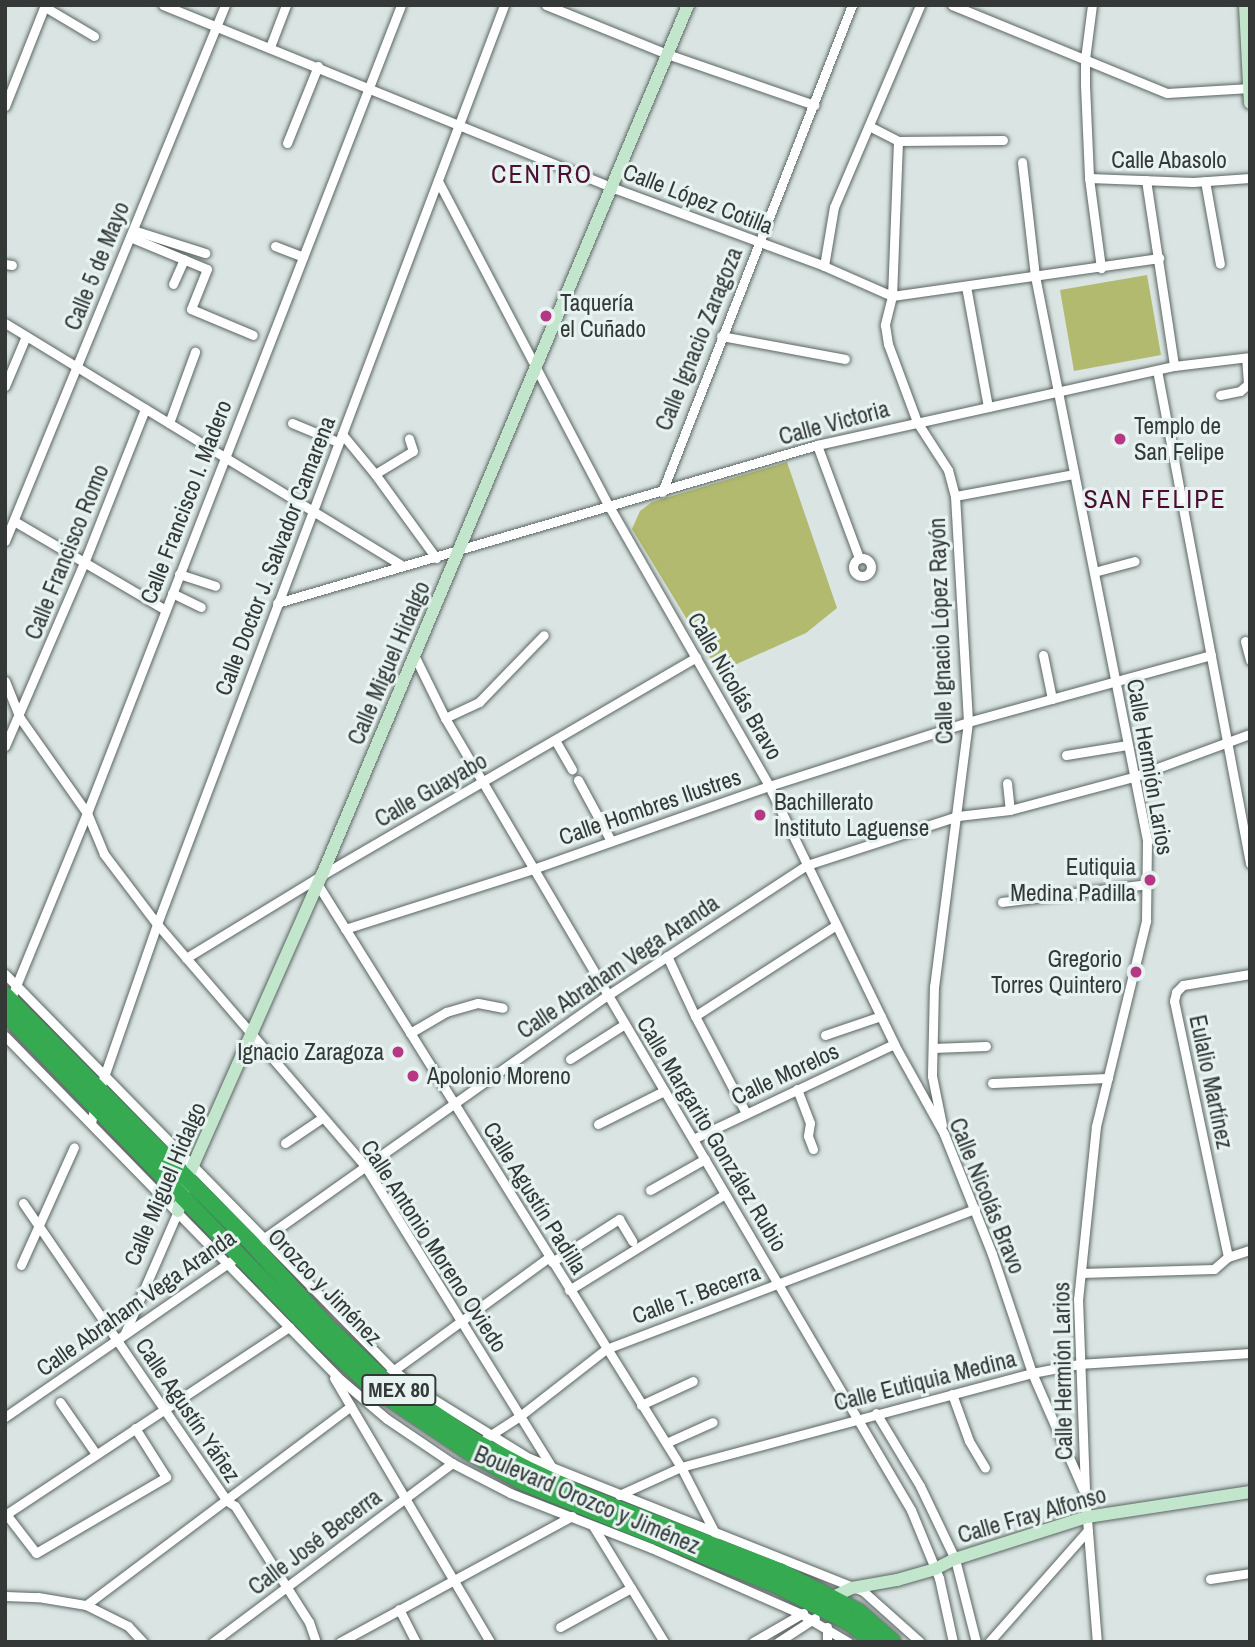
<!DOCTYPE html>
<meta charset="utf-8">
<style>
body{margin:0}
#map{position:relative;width:1255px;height:1647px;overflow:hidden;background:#dae5e3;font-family:"Archivo Narrow",sans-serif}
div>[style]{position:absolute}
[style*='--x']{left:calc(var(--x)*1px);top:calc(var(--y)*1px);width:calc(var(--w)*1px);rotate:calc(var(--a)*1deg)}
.green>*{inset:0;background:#b1ba6e}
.roads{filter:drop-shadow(0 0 2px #5b6563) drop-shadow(0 0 2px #5b6563)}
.street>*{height:9px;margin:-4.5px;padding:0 4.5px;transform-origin:4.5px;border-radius:4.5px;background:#fff}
.street>.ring{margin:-4.5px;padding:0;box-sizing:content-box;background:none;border:9px solid #fff;border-radius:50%}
.secondary>*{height:12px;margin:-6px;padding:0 6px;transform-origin:6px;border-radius:6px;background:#c2e6cb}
.highway>*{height:16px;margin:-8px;padding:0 8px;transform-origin:8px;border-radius:8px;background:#35aa51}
.dots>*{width:19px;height:19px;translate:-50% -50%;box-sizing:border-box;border:4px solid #e7f3f0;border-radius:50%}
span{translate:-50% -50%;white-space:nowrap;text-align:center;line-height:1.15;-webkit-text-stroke:6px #e7f3f0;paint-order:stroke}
.shield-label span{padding:2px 5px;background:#e7f3f0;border:2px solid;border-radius:5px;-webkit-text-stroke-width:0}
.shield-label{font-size:21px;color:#343938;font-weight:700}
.street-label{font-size:23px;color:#343938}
.poi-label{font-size:23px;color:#343938}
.left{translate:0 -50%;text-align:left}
.right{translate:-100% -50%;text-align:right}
.quarter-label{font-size:26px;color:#4c0f34;letter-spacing:2px}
.frame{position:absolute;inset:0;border:7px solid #343938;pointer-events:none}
</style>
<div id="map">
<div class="green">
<i style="clip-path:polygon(1147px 275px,1161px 355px,1074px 371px,1060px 290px)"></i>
<i style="clip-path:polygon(787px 462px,837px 608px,806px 633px,719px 672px,632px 529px,640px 511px,652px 502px)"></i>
</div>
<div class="roads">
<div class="street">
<i style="--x:163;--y:5;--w:484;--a:22.1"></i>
<i style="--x:611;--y:187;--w:227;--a:20.3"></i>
<i style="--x:824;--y:266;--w:74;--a:23.8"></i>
<i style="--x:892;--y:296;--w:270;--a:-8.1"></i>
<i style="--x:546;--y:5;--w:131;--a:22"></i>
<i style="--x:667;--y:54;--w:156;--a:19.1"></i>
<i style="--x:952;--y:5;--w:232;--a:22.3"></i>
<i style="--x:1167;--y:93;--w:83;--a:-3.4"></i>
<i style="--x:1092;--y:5;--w:54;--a:97.4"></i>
<i style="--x:1085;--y:59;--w:26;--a:90"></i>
<i style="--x:1085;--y:85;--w:93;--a:87.5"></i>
<i style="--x:1089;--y:178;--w:91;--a:82.4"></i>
<i style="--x:45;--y:7;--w:57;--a:30.6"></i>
<i style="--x:270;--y:47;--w:45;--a:-69.1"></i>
<i style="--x:5;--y:106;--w:109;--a:-68.4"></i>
<i style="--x:869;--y:126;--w:33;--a:27"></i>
<i style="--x:898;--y:141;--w:105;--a:-0.5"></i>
<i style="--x:898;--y:141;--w:155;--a:92.2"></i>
<i style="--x:892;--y:296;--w:30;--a:104"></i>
<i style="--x:885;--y:325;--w:19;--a:81"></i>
<i style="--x:888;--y:344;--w:83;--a:69.6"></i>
<i style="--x:917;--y:422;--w:57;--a:57.1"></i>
<i style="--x:948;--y:470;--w:27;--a:75"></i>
<i style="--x:955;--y:496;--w:226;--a:86.7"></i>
<i style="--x:968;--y:722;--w:266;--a:97.3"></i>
<i style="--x:934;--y:986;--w:90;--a:91.3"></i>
<i style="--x:932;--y:1076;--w:50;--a:78.5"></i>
<i style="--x:287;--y:143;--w:83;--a:-68.1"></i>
<i style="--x:1022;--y:162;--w:115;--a:83.5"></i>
<i style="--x:1035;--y:276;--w:575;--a:78.77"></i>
<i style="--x:1147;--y:840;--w:81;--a:90.7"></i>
<i style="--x:1146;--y:921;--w:211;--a:103.7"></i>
<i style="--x:1096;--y:1126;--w:174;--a:95.9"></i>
<i style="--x:1078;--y:1299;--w:195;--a:87.9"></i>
<i style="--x:1085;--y:1494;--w:148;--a:85.4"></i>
<i style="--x:1089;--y:178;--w:104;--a:2.2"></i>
<i style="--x:1193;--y:182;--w:57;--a:-4"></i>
<i style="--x:1146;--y:180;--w:188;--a:81.4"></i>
<i style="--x:438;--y:181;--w:369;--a:62.3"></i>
<i style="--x:610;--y:508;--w:320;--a:60.2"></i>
<i style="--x:769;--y:786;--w:287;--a:64.1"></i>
<i style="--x:894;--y:1044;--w:103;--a:60.9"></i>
<i style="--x:944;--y:1134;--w:129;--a:68.2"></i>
<i style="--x:992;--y:1254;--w:126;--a:71.4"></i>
<i style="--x:1032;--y:1373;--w:127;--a:66.3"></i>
<i style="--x:1205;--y:181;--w:84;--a:79.8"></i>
<i style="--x:133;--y:230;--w:76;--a:17.7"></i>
<i style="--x:130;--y:237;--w:83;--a:22.6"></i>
<i style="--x:207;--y:269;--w:43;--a:111.8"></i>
<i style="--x:191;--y:309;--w:67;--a:22.8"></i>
<i style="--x:275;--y:246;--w:30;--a:21"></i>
<i style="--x:5;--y:264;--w:7;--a:8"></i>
<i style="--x:824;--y:266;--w:60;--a:-80.4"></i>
<i style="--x:834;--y:207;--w:220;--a:-66.9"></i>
<i style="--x:173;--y:284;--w:27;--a:-66"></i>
<i style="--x:966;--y:286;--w:123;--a:79.7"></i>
<i style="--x:5;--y:323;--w:466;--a:31.4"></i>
<i style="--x:721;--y:336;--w:126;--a:10.5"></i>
<i style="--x:1157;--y:370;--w:502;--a:79.32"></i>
<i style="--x:5;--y:386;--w:54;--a:-67.2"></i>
<i style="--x:1220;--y:395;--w:20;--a:-11"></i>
<i style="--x:1240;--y:391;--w:11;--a:-41"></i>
<i style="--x:1248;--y:384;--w:26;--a:-94"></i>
<i style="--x:169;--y:423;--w:76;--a:-69.9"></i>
<i style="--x:292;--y:423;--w:50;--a:22.4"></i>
<i style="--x:342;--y:434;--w:52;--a:50.5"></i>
<i style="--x:375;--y:474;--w:104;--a:54"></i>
<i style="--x:817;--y:445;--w:121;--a:69.6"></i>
<i style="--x:375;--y:474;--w:44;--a:-31.2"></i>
<i style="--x:413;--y:451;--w:13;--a:-108"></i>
<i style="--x:662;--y:492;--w:523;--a:-68.69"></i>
<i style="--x:955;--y:496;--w:121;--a:-10.5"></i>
<i style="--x:14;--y:521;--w:174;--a:30.4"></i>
<i style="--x:5;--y:541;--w:579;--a:-67.68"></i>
<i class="ring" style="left:853px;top:558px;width:9px;height:9px"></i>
<i style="--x:1094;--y:572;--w:42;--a:-15"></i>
<i style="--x:179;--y:574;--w:38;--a:18"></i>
<i style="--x:172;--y:593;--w:32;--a:26"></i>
<i style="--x:277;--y:603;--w:563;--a:-16.31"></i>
<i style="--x:817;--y:445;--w:366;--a:-12.5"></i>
<i style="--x:1174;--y:366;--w:77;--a:-6.8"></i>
<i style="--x:1245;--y:641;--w:20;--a:75"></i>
<i style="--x:414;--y:655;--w:70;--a:63.8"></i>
<i style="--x:445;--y:718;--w:919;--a:59.53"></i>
<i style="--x:911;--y:1510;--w:74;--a:67.6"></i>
<i style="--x:939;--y:1578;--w:66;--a:77.7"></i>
<i style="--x:1043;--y:655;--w:45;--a:78.4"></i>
<i style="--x:5;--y:681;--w:40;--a:68"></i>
<i style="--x:20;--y:718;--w:116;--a:54.8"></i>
<i style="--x:87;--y:813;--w:44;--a:67.5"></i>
<i style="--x:104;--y:854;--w:88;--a:52.9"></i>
<i style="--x:157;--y:924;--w:319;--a:49.3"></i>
<i style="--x:365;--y:1166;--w:355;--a:58.2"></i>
<i style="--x:445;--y:718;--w:38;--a:-25"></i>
<i style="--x:479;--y:702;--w:93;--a:-45.9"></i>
<i style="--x:555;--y:740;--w:34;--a:60"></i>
<i style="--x:5;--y:746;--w:199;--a:-66.7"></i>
<i style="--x:84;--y:563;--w:166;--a:-68.4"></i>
<i style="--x:1066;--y:755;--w:62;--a:-9.3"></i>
<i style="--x:578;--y:780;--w:69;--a:61.6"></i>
<i style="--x:1007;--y:783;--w:27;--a:84"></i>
<i style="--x:318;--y:885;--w:686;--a:58.05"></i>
<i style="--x:681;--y:1467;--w:76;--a:62.8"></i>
<i style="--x:1002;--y:902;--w:147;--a:-7"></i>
<i style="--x:345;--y:929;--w:197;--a:-17.7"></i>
<i style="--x:533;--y:869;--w:250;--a:-19.4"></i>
<i style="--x:769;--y:786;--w:209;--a:-17.8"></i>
<i style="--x:968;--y:722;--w:252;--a:-15.4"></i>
<i style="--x:667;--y:956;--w:66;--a:65"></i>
<i style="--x:695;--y:1016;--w:110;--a:62.3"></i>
<i style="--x:186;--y:958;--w:159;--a:-31.4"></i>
<i style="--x:322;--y:875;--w:433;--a:-30.2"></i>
<i style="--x:5;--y:974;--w:554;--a:45.58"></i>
<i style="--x:393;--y:1370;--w:36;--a:37"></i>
<i style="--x:422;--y:1392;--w:126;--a:31.7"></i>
<i style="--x:529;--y:1458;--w:360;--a:21.7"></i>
<i style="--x:863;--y:1591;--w:76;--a:41.8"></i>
<i style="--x:9;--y:1003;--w:205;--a:-67.7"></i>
<i style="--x:87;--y:813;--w:867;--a:-68.76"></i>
<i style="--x:695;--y:1016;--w:168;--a:-32.8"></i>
<i style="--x:410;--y:1033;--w:42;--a:-30.3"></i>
<i style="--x:446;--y:1012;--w:33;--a:-16"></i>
<i style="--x:478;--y:1003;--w:25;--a:11"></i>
<i style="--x:825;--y:1035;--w:59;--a:-18.7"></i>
<i style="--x:5;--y:1036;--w:481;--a:45.7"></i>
<i style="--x:341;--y:1380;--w:60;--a:40.3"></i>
<i style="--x:387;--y:1419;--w:78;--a:34.1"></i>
<i style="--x:452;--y:1463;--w:65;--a:27.3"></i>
<i style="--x:510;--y:1493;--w:151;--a:21.3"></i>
<i style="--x:651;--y:1548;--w:164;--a:23.7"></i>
<i style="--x:801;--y:1614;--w:55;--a:30.8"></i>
<i style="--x:933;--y:1048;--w:53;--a:-2.2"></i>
<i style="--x:570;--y:1059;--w:65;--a:-32.5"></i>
<i style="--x:992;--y:1083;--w:116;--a:-2.5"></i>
<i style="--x:797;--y:1089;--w:36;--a:69"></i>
<i style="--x:810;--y:1123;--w:13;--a:99"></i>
<i style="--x:808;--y:1136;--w:14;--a:69"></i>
<i style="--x:99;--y:1091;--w:177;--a:-70.8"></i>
<i style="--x:157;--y:924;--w:982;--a:-69.31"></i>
<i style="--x:91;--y:1123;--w:19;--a:-78"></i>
<i style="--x:598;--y:1124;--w:74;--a:-26.6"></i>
<i style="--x:693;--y:1139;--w:222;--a:-25.3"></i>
<i style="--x:285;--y:1143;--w:45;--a:-34"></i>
<i style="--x:650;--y:1190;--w:63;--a:-29.4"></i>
<i style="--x:23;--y:1203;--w:361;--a:55.6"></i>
<i style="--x:227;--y:1501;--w:9;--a:32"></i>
<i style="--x:235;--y:1506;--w:138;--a:57.5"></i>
<i style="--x:309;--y:1622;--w:21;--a:71"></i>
<i style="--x:253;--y:1246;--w:435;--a:-35.3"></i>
<i style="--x:608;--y:995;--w:238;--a:-33.2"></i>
<i style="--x:807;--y:865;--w:159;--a:-18"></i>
<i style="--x:958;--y:816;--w:52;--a:-6.6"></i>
<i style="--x:1010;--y:810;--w:127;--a:-15"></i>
<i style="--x:1133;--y:777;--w:125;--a:-20.2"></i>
<i style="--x:1228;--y:1257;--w:262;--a:-101.9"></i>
<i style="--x:1174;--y:1001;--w:9;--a:-77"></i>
<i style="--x:1176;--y:992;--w:10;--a:-45"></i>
<i style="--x:1183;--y:985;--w:68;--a:-9.3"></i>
<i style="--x:552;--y:1262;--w:80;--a:-32.7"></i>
<i style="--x:619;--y:1219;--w:26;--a:59"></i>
<i style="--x:21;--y:1265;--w:129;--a:-65.8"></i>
<i style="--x:1081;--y:1273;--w:133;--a:-1.7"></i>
<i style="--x:1214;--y:1269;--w:18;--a:-41"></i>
<i style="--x:1228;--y:1257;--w:23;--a:-18"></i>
<i style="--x:569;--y:1290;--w:183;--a:-31.6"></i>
<i style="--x:125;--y:1333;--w:133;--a:-66.5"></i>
<i style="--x:390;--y:1373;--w:197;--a:-36.1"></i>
<i style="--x:334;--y:1378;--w:307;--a:59.4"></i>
<i style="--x:952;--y:1394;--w:50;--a:70.1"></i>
<i style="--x:969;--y:1441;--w:31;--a:59"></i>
<i style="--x:60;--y:1402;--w:63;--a:55.3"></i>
<i style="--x:641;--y:1405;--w:57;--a:-24.8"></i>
<i style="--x:876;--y:1413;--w:85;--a:58.9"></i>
<i style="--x:920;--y:1486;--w:81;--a:64.4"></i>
<i style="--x:955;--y:1559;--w:86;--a:75.8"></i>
<i style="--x:5;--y:1417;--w:287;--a:-34.6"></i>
<i style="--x:486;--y:1438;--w:40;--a:-32.9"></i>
<i style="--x:520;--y:1416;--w:109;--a:-37.9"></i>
<i style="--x:606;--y:1349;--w:395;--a:-20.8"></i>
<i style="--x:666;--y:1443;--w:51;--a:-24.1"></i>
<i style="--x:619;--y:1495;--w:68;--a:-24.3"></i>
<i style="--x:681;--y:1467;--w:363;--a:-15"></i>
<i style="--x:1032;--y:1373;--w:48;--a:-10.8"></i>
<i style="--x:1079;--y:1364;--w:171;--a:-3.7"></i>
<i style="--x:6;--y:1514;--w:49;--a:52.4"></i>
<i style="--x:36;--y:1553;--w:151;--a:-30.3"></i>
<i style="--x:166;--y:1477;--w:58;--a:-122.3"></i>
<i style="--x:5;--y:1515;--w:341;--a:-33.5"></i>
<i style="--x:593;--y:1526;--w:136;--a:58.5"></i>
<i style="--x:1210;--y:1579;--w:40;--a:-8.5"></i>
<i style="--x:5;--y:1596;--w:33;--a:2"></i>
<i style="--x:38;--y:1597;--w:49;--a:9.5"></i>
<i style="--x:86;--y:1605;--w:47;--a:26.6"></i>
<i style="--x:128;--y:1626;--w:22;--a:47"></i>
<i style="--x:86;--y:1605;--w:331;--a:-36.9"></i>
<i style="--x:399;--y:1609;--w:37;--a:63"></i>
<i style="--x:560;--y:1627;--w:81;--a:-28.8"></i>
<i style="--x:213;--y:1642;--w:299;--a:-36.8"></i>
<i style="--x:340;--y:1642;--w:264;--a:-28.5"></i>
<i style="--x:753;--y:1642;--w:58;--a:-30.1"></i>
<i style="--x:778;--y:1642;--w:44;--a:-33"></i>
<i style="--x:827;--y:1642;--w:15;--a:-90"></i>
<i style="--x:989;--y:1642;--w:149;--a:-48.5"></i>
</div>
<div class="secondary">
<i style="--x:1245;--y:5;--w:98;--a:87.1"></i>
<i style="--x:178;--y:1211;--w:33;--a:-74"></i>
<i style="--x:187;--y:1179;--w:333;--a:-66.1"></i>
<i style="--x:322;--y:875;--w:944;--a:-67.18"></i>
<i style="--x:825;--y:1601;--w:30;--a:-26"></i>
<i style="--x:852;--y:1588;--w:46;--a:-10.1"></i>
<i style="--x:897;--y:1580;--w:40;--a:-16"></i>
<i style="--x:935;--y:1569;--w:22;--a:-27"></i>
<i style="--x:955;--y:1559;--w:139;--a:-17.7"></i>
<i style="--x:1087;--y:1517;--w:165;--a:-8.7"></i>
</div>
<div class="highway">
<i style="--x:5;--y:995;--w:352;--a:45.2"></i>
<i style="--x:253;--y:1245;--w:108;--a:47.6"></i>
<i style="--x:326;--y:1325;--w:79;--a:43.5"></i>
<i style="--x:383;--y:1379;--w:115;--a:34"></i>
<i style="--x:478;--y:1443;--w:53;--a:28"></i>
<i style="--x:525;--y:1468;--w:62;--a:24.9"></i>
<i style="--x:581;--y:1494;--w:213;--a:21.2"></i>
<i style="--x:780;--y:1571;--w:89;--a:27.4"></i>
<i style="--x:859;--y:1612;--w:45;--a:41.4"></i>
<i style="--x:5;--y:1013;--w:452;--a:46"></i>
<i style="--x:319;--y:1338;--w:71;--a:42.7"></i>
<i style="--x:371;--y:1386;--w:118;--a:34"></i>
<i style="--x:469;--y:1452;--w:64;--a:29"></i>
<i style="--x:525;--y:1483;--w:269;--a:22.1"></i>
<i style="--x:774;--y:1584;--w:85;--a:27.2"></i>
<i style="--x:850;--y:1623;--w:31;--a:38"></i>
</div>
</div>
<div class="dots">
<i style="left:546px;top:316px;background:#b63783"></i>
<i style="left:1120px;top:439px;background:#b63783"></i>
<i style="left:760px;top:815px;background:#b63783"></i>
<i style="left:1150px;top:880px;background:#b63783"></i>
<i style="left:1136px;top:972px;background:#b63783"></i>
<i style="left:398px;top:1052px;background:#b63783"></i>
<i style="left:413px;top:1076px;background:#b63783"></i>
</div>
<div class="shield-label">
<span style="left:399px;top:1390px">MEX 80</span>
</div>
<div class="street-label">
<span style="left:1169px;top:160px">Calle Abasolo</span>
<span style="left:698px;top:199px;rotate:21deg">Calle López Cotilla</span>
<span style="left:97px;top:266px;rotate:-68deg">Calle 5 de Mayo</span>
<span style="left:699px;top:339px;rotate:-68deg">Calle Ignacio Zaragoza</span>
<span style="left:834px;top:423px;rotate:-15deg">Calle Victoria</span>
<span style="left:186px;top:502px;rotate:-69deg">Calle Francisco I. Madero</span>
<span style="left:67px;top:552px;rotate:-68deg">Calle Francisco Romo</span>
<span style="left:275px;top:556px;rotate:-69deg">Calle Doctor J. Salvador Camarena</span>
<span style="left:941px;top:631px;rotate:-92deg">Calle Ignacio López Rayón</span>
<span style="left:389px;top:663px;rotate:-67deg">Calle Miguel Hidalgo</span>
<span style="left:735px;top:686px;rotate:60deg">Calle Nicolás Bravo</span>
<span style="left:1150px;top:767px;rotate:80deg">Calle Hermión Larios</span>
<span style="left:431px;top:790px;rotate:-30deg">Calle Guayabo</span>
<span style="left:650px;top:807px;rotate:-19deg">Calle Hombres Ilustres</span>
<span style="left:618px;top:967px;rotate:-34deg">Calle Abraham Vega Aranda</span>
<span style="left:785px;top:1074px;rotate:-25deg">Calle Morelos</span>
<span style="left:1211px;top:1082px;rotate:78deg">Eulalio Martínez</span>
<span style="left:712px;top:1134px;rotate:59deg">Calle Margarito González Rubio</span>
<span style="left:165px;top:1184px;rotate:-67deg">Calle Miguel Hidalgo</span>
<span style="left:987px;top:1196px;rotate:68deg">Calle Nicolás Bravo</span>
<span style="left:535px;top:1198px;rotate:58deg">Calle Agustín Padilla</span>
<span style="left:434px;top:1246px;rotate:57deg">Calle Antonio Moreno Oviedo</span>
<span style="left:325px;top:1287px;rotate:46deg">Orozco y Jiménez</span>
<span style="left:696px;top:1294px;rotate:-20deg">Calle T. Becerra</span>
<span style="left:136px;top:1303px;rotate:-35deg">Calle Abraham Vega Aranda</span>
<span style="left:1063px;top:1371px;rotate:-91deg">Calle Hermión Larios</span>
<span style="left:925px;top:1381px;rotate:-14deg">Calle Eutiquia Medina</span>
<span style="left:188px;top:1410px;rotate:56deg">Calle Agustín Yáñez</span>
<span style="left:587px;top:1500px;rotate:23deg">Boulevard Orozco y Jiménez</span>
<span style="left:1032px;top:1515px;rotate:-16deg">Calle Fray Alfonso</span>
<span style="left:315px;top:1542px;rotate:-37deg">Calle José Becerra</span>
</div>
<div class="poi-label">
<span class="left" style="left:560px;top:316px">Taquería<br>el Cuñado</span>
<span class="left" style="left:1134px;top:439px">Templo de<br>San Felipe</span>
<span class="left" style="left:774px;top:815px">Bachillerato<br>Instituto Laguense</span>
<span class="right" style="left:1136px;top:880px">Eutiquia<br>Medina Padilla</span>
<span class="right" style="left:1122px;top:972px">Gregorio<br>Torres Quintero</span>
<span class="right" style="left:384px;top:1052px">Ignacio Zaragoza</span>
<span class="left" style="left:427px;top:1076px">Apolonio Moreno</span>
</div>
<div class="quarter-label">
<span style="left:542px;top:174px">CENTRO</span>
<span style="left:1155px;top:499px">SAN FELIPE</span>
</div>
<div class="frame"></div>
</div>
